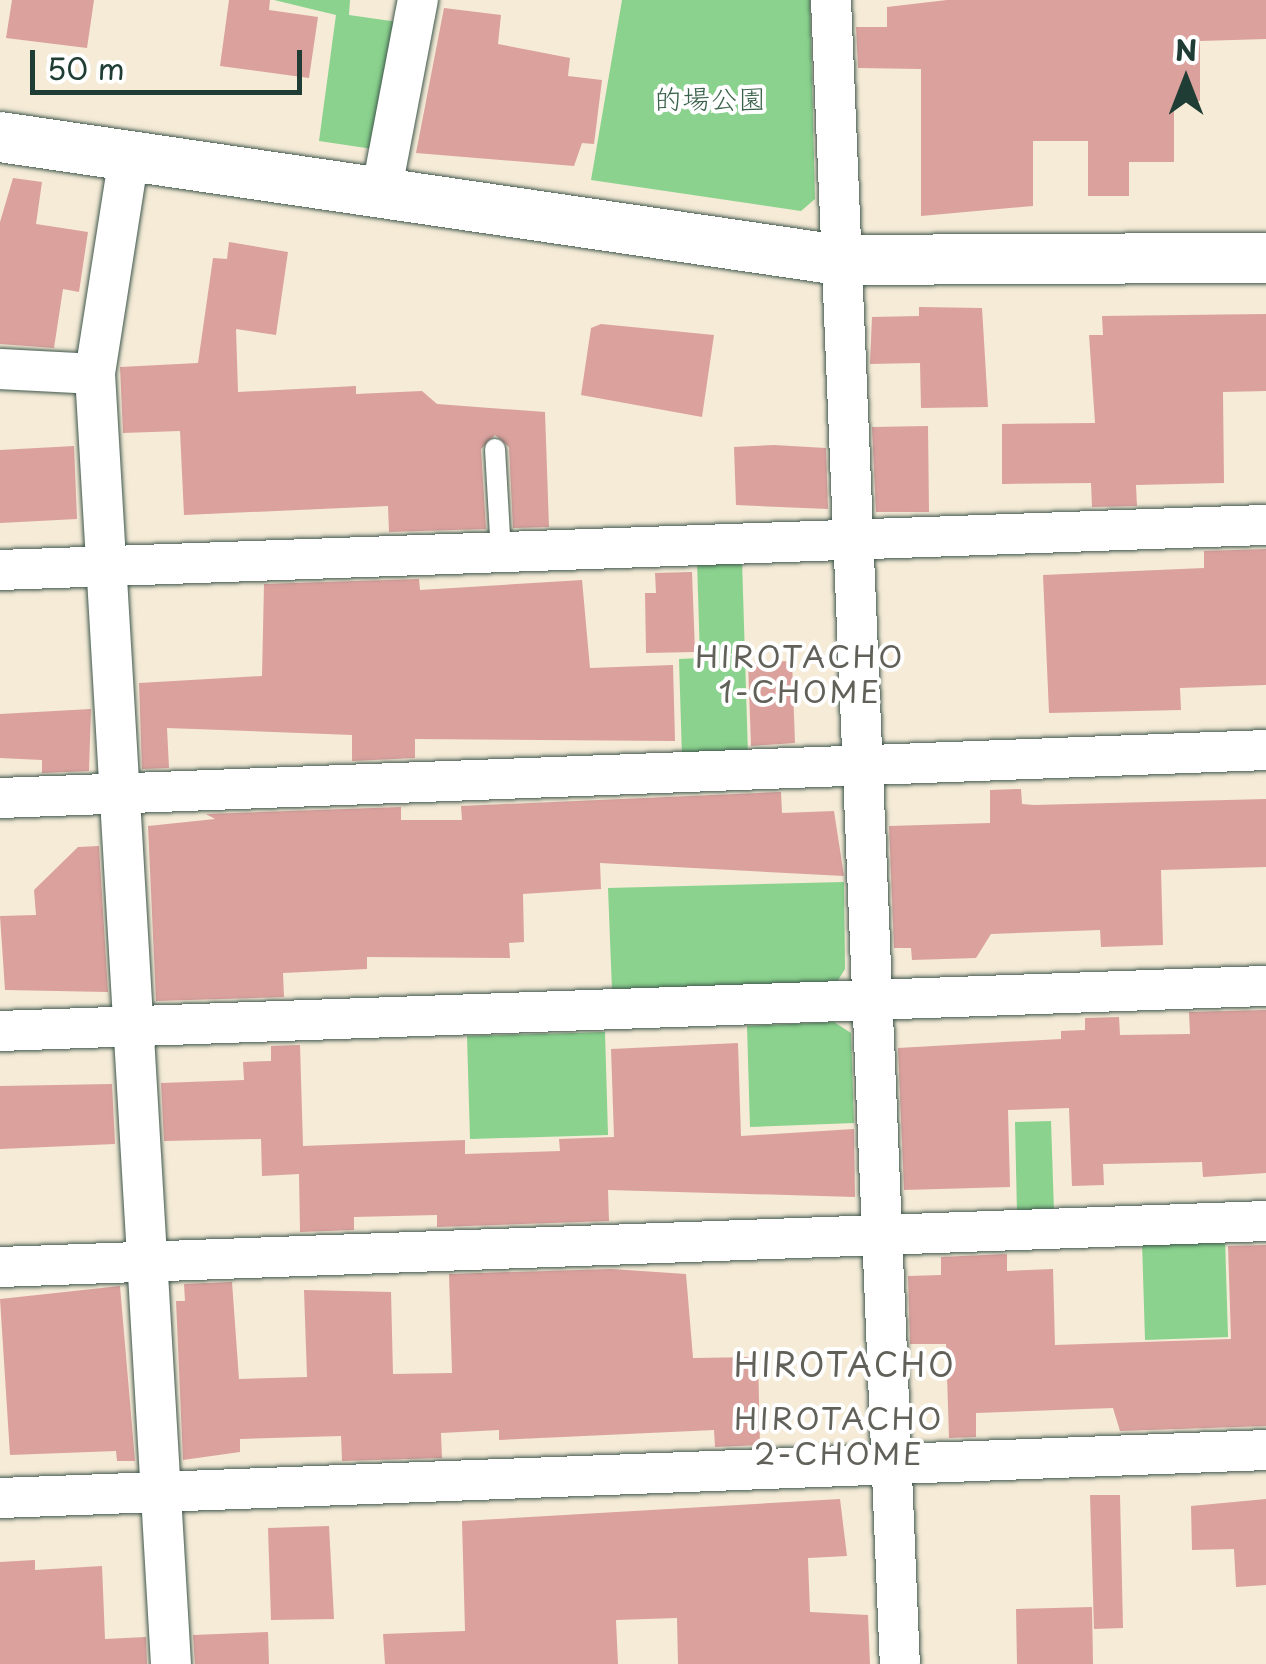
<!DOCTYPE html>
<meta charset="utf-8">
<style>
body{margin:0}
#map{position:relative;width:1266px;height:1664px;overflow:hidden;background:#f5ebd7;font-family:"Playpen Sans","Klee One",sans-serif}
div>[style]{position:absolute}
[style*='--x']{left:calc(var(--x)*1px);top:calc(var(--y)*1px);width:calc(var(--w)*1px);rotate:calc(var(--a)*1deg)}
.green>*{inset:0;background:#8ad28d}
.building>*{inset:0;background:#dba19d}
.roads{filter:drop-shadow(0 0 2px #3f574c) drop-shadow(0 0 2px #3f574c)}
.service>*{height:20px;margin:-10px;padding:0 10px;transform-origin:10px;border-radius:10px;background:#fff}
.minor>*{height:40px;margin:-20px;padding:0 20px;transform-origin:20px;border-radius:20px;background:#fff}
.tertiary>*{height:50px;margin:-25px;padding:0 25px;transform-origin:25px;border-radius:25px;background:#fff}
span{translate:-50% -50%;white-space:nowrap;text-align:center;line-height:1.15;-webkit-text-stroke:8px #fff;paint-order:stroke}
.park-label{font-size:28px;color:#3a624a}
.neighbourhood-label{font-size:30px;color:#616059;letter-spacing:2.5px}
.quarter-label{font-size:32px;color:#616059;letter-spacing:2.5px}
.north{position:absolute;left:1136px;top:30px;width:100px;height:100px;-webkit-text-stroke:8px #fff;paint-order:stroke;rotate:0deg;font-size:28px;font-weight:700;line-height:40px;text-align:center;color:#1f3d34}
.north::after{content:'';display:block;margin:auto;width:35px;height:45px;background:#1f3d34;clip-path:polygon(50% 0,100% 100%,50% 72%,0 100%)}
.scale{position:absolute;left:30px;top:50px;width:272px;height:45px;box-sizing:border-box;border:5px solid #1f3d34;border-top:0;padding-left:12px;font-size:30px;line-height:35px;white-space:nowrap;color:#1f3d34;-webkit-text-stroke:8px #fff;paint-order:stroke}
</style>
<div id="map">
<div class="green">
<i style="clip-path:polygon(274px 0,350px 0,349px 15px,398px 22px,373px 149px,319px 141px,336px 15px)"></i>
<i style="clip-path:polygon(622px 0,810px 0,815px 199px,801px 211px,591px 180px)"></i>
<i style="clip-path:polygon(742px 560px,748px 755px,682px 757px,679px 659px,700px 658px,697px 561px)"></i>
<i style="clip-path:polygon(844px 882px,845px 969px,837px 982px,612px 990px,608px 888px)"></i>
<i style="clip-path:polygon(834px 1022px,851px 1033px,854px 1123px,750px 1127px,747px 1026px)"></i>
<i style="clip-path:polygon(605px 1032px,608px 1135px,470px 1139px,467px 1036px)"></i>
<i style="clip-path:polygon(1051px 1121px,1054px 1212px,1017px 1214px,1015px 1122px)"></i>
<i style="clip-path:polygon(1225px 1238px,1228px 1337px,1145px 1340px,1142px 1241px)"></i>
</div>
<div class="building">
<i style="clip-path:polygon(12px 0,94px 0,87px 48px,6px 38px)"></i>
<i style="clip-path:polygon(229px 0,270px 0,269px 10px,318px 17px,309px 78px,220px 66px)"></i>
<i style="clip-path:polygon(947px 0,1266px 0,1266px 39px,1200px 41px,1200px 101px,1174px 101px,1174px 162px,1129px 162px,1129px 196px,1088px 196px,1088px 141px,1033px 141px,1033px 206px,921px 216px,921px 69px,858px 68px,856px 27px,887px 27px,887px 7px)"></i>
<i style="clip-path:polygon(444px 8px,501px 15px,498px 44px,570px 58px,568px 76px,602px 80px,594px 144px,582px 143px,574px 166px,416px 153px)"></i>
<i style="clip-path:polygon(13px 178px,42px 182px,36px 224px,88px 232px,79px 292px,63px 289px,54px 348px,0 344px,0 222px)"></i>
<i style="clip-path:polygon(229px 242px,288px 252px,276px 335px,236px 329px,238px 392px,356px 386px,356px 394px,422px 391px,437px 404px,545px 412px,549px 527px,513px 528px,509px 447px,495px 435px,481px 449px,486px 529px,389px 532px,388px 506px,184px 515px,180px 431px,123px 433px,120px 367px,198px 363px,213px 258px,227px 259px)"></i>
<i style="clip-path:polygon(919px 307px,982px 308px,988px 407px,921px 408px,920px 363px,870px 364px,872px 317px,919px 316px)"></i>
<i style="clip-path:polygon(1266px 314px,1266px 391px,1223px 392px,1224px 483px,1136px 485px,1137px 506px,1092px 507px,1091px 483px,1002px 484px,1002px 424px,1095px 423px,1089px 335px,1103px 335px,1102px 316px)"></i>
<i style="clip-path:polygon(601px 324px,714px 335px,702px 417px,581px 395px,591px 328px)"></i>
<i style="clip-path:polygon(928px 426px,929px 512px,876px 512px,872px 427px)"></i>
<i style="clip-path:polygon(774px 445px,826px 448px,828px 509px,736px 505px,734px 447px)"></i>
<i style="clip-path:polygon(74px 446px,77px 519px,0 523px,0 450px)"></i>
<i style="clip-path:polygon(1266px 549px,1266px 685px,1180px 688px,1181px 710px,1049px 713px,1043px 575px,1204px 568px,1204px 551px)"></i>
<i style="clip-path:polygon(692px 572px,695px 652px,646px 653px,645px 593px,656px 593px,655px 573px)"></i>
<i style="clip-path:polygon(419px 579px,420px 590px,582px 580px,590px 668px,673px 665px,675px 741px,415px 739px,415px 758px,352px 761px,352px 735px,167px 728px,169px 768px,142px 769px,139px 683px,262px 676px,264px 584px)"></i>
<i style="clip-path:polygon(792px 661px,795px 743px,751px 746px,748px 662px)"></i>
<i style="clip-path:polygon(91px 709px,89px 771px,42px 773px,42px 760px,0 758px,0 714px)"></i>
<i style="clip-path:polygon(1021px 789px,1022px 804px,1034px 805px,1266px 799px,1266px 867px,1161px 870px,1163px 945px,1101px 947px,1100px 930px,991px 934px,976px 958px,912px 960px,911px 948px,894px 948px,889px 826px,990px 823px,990px 790px)"></i>
<i style="clip-path:polygon(781px 792px,782px 813px,834px 811px,844px 876px,600px 863px,601px 889px,523px 894px,524px 942px,509px 943px,510px 958px,367px 957px,367px 969px,283px 973px,284px 997px,156px 1001px,148px 826px,215px 819px,206px 814px,401px 807px,401px 820px,462px 820px,461px 806px)"></i>
<i style="clip-path:polygon(99px 846px,108px 992px,5px 990px,0 916px,36px 915px,34px 890px,78px 847px)"></i>
<i style="clip-path:polygon(1266px 1010px,1266px 1173px,1203px 1177px,1202px 1162px,1103px 1164px,1104px 1185px,1072px 1186px,1069px 1108px,1008px 1110px,1010px 1187px,904px 1190px,898px 1048px,1061px 1039px,1061px 1031px,1085px 1030px,1085px 1018px,1119px 1017px,1120px 1035px,1190px 1034px,1189px 1012px)"></i>
<i style="clip-path:polygon(738px 1043px,741px 1136px,854px 1129px,855px 1197px,608px 1190px,609px 1221px,437px 1227px,437px 1215px,354px 1217px,354px 1230px,300px 1232px,299px 1174px,262px 1176px,261px 1139px,164px 1141px,161px 1083px,244px 1080px,243px 1062px,271px 1061px,271px 1046px,300px 1045px,303px 1146px,465px 1140px,465px 1154px,560px 1151px,559px 1139px,614px 1137px,611px 1049px)"></i>
<i style="clip-path:polygon(112px 1084px,115px 1144px,0 1149px,0 1086px)"></i>
<i style="clip-path:polygon(1266px 1245px,1266px 1426px,1120px 1431px,1113px 1408px,976px 1413px,976px 1437px,949px 1438px,946px 1344px,910px 1344px,908px 1276px,941px 1275px,941px 1257px,1007px 1254px,1007px 1271px,1053px 1269px,1055px 1345px,1231px 1339px,1228px 1246px)"></i>
<i style="clip-path:polygon(611px 1269px,686px 1274px,693px 1358px,758px 1357px,760px 1445px,715px 1447px,714px 1430px,499px 1440px,499px 1430px,441px 1433px,442px 1458px,342px 1461px,341px 1436px,240px 1439px,240px 1452px,183px 1460px,176px 1301px,185px 1301px,184px 1284px,232px 1282px,239px 1379px,307px 1377px,304px 1290px,391px 1292px,393px 1374px,452px 1373px,449px 1274px)"></i>
<i style="clip-path:polygon(120px 1286px,135px 1461px,117px 1461px,116px 1451px,10px 1455px,0 1299px)"></i>
<i style="clip-path:polygon(1090px 1495px,1120px 1495px,1123px 1628px,1094px 1629px)"></i>
<i style="clip-path:polygon(840px 1499px,847px 1556px,808px 1558px,810px 1612px,868px 1615px,870px 1664px,678px 1664px,677px 1618px,616px 1620px,618px 1664px,385px 1664px,383px 1634px,465px 1631px,462px 1521px)"></i>
<i style="clip-path:polygon(1266px 1499px,1266px 1585px,1236px 1587px,1234px 1549px,1192px 1550px,1191px 1506px)"></i>
<i style="clip-path:polygon(329px 1526px,334px 1619px,271px 1620px,268px 1528px)"></i>
<i style="clip-path:polygon(35px 1560px,35px 1570px,102px 1566px,105px 1639px,146px 1637px,147px 1664px,0 1664px,0 1562px)"></i>
<i style="clip-path:polygon(1092px 1607px,1093px 1664px,1017px 1664px,1016px 1609px)"></i>
<i style="clip-path:polygon(268px 1632px,269px 1664px,195px 1664px,193px 1635px)"></i>
</div>
<div class="roads">
<div class="service">
<i style="--x:495;--y:449;--w:103;--a:86.7"></i>
</div>
<div class="minor">
<i style="--x:831;--y:0;--w:1665;--a:87.63"></i>
<i style="--x:129;--y:156;--w:221;--a:98.9"></i>
<i style="--x:95;--y:374;--w:1292;--a:86.63"></i>
<i style="--x:382;--y:188;--w:191;--a:-79.2"></i>
<i style="--x:0;--y:369;--w:95;--a:3"></i>
<i style="--x:0;--y:570;--w:1267;--a:-2.04"></i>
<i style="--x:0;--y:798;--w:1267;--a:-2.17"></i>
<i style="--x:0;--y:1031;--w:1267;--a:-2.04"></i>
<i style="--x:0;--y:1267;--w:1267;--a:-2.08"></i>
<i style="--x:0;--y:1498;--w:1267;--a:-2.17"></i>
</div>
<div class="tertiary">
<i style="--x:0;--y:137;--w:848;--a:8.34"></i>
<i style="--x:839;--y:260;--w:427;--a:-0.3"></i>
</div>
</div>
<div class="park-label">
<span style="left:710px;top:98px">的場公園</span>
</div>
<div class="neighbourhood-label">
<span style="left:800px;top:673px">HIROTACHO<br>1-CHOME</span>
<span style="left:839px;top:1435px">HIROTACHO<br>2-CHOME</span>
</div>
<div class="quarter-label">
<span style="left:845px;top:1364px">HIROTACHO</span>
</div>
<div class="north">N</div>
<div class="scale">50 m</div>
</div>
